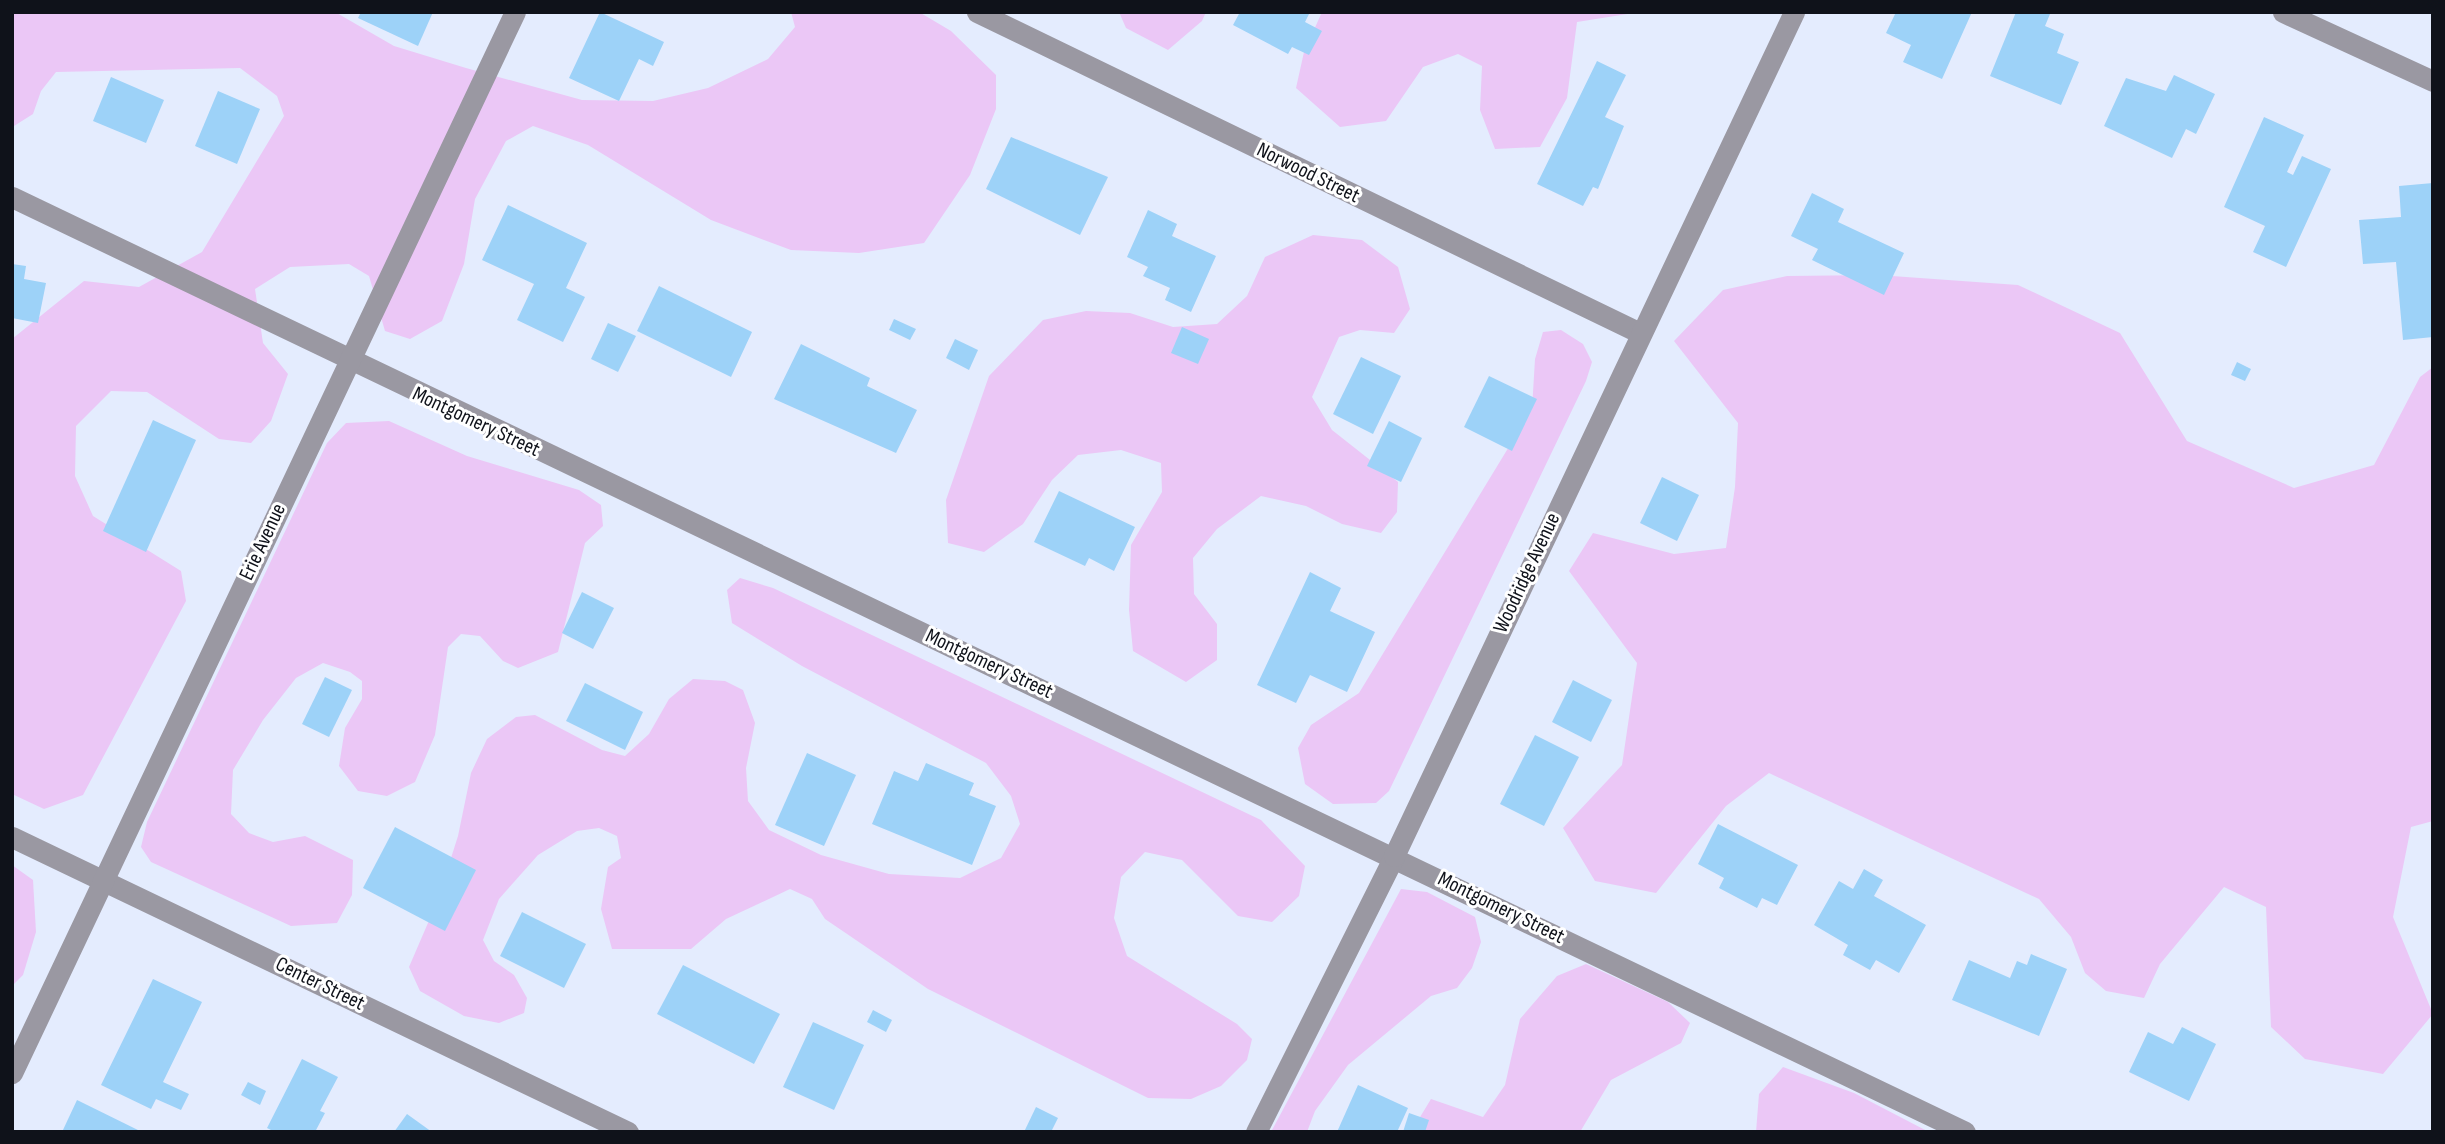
<!DOCTYPE html>
<style>
body{margin:0}
#map{position:relative;width:2445px;height:1144px;overflow:hidden;background:#e4ecfe;font-family:"Sofia Sans Condensed",sans-serif}
div>[style]{position:absolute}
[style*='--x']{left:calc(var(--x)*1px);top:calc(var(--y)*1px);width:calc(var(--w)*1px);rotate:calc(var(--a)*1deg)}
.green>*{inset:0;background:#ebc7f6}
.building>*{inset:0;background:#9dd2f8}
.street>*{height:21px;margin:-10.5px;padding:0 10.5px;transform-origin:10.5px;border-radius:10.5px;background:#9a98a2}
span{translate:-50% -50%;white-space:nowrap;text-align:center;line-height:1.15;-webkit-text-stroke:6px #fff;paint-order:stroke}
.street-label{font-size:21px;color:#0f121a}
.frame{position:absolute;inset:0;border:14px solid #0f121a;pointer-events:none}
</style>
<div id="map">
<div class="green">
<i style="clip-path:polygon(12px 12px,335px 12px,394px 46px,466px 68px,582px 100px,653px 101px,708px 88px,768px 59px,795px 27px,791px 12px,919px 12px,951px 31px,996px 75px,996px 109px,970px 175px,924px 243px,859px 253px,791px 250px,711px 220px,588px 145px,533px 126px,506px 141px,475px 199px,464px 264px,442px 321px,410px 339px,385px 331px,369px 276px,349px 264px,290px 267px,255px 289px,263px 343px,288px 374px,271px 421px,251px 443px,219px 439px,147px 392px,111px 391px,76px 426px,75px 476px,93px 516px,181px 571px,186px 601px,83px 795px,44px 809px,12px 794px,12px 339px,84px 281px,139px 287px,202px 252px,284px 116px,277px 96px,240px 68px,56px 72px,41px 91px,33px 114px,14px 126px)"></i>
<i style="clip-path:polygon(1119px 12px,1206px 12px,1202px 21px,1168px 50px,1126px 28px)"></i>
<i style="clip-path:polygon(1322px 12px,1640px 12px,1577px 22px,1567px 98px,1540px 147px,1495px 149px,1480px 110px,1482px 66px,1458px 54px,1423px 67px,1386px 121px,1340px 127px,1296px 88px,1304px 52px)"></i>
<i style="clip-path:polygon(1313px 235px,1362px 240px,1398px 267px,1410px 309px,1394px 333px,1360px 330px,1339px 337px,1312px 397px,1332px 430px,1398px 482px,1397px 512px,1381px 533px,1342px 524px,1306px 506px,1261px 496px,1217px 529px,1193px 558px,1194px 594px,1217px 624px,1217px 660px,1186px 682px,1133px 651px,1129px 610px,1131px 545px,1162px 492px,1161px 463px,1121px 450px,1078px 455px,1052px 480px,1023px 524px,984px 552px,948px 543px,946px 500px,989px 376px,1043px 320px,1086px 311px,1130px 313px,1173px 327px,1217px 324px,1247px 296px,1265px 257px)"></i>
<i style="clip-path:polygon(1878px 275px,2018px 285px,2120px 333px,2187px 441px,2294px 488px,2374px 465px,2420px 377px,2433px 367px,2433px 821px,2411px 827px,2393px 917px,2433px 1014px,2383px 1074px,2305px 1059px,2271px 1027px,2266px 907px,2224px 887px,2160px 964px,2144px 998px,2106px 991px,2085px 973px,2071px 937px,2039px 899px,1769px 773px,1726px 806px,1656px 893px,1595px 881px,1563px 828px,1622px 765px,1637px 663px,1569px 571px,1593px 533px,1674px 554px,1726px 548px,1735px 487px,1738px 423px,1674px 341px,1723px 290px,1787px 276px)"></i>
<i style="clip-path:polygon(1561px 330px,1583px 344px,1592px 362px,1586px 381px,1389px 791px,1376px 803px,1333px 804px,1305px 784px,1298px 748px,1311px 725px,1359px 693px,1532px 409px,1535px 359px,1543px 332px)"></i>
<i style="clip-path:polygon(389px 421px,467px 456px,579px 490px,601px 505px,603px 526px,585px 543px,558px 652px,518px 668px,503px 661px,480px 636px,461px 634px,448px 647px,435px 735px,415px 782px,387px 796px,358px 791px,339px 766px,345px 728px,362px 699px,362px 681px,350px 672px,323px 663px,296px 678px,263px 720px,233px 770px,231px 814px,249px 833px,273px 842px,305px 836px,353px 860px,352px 895px,337px 923px,291px 926px,151px 862px,141px 847px,147px 822px,327px 443px,346px 423px)"></i>
<i style="clip-path:polygon(740px 578px,773px 588px,1261px 820px,1305px 866px,1299px 896px,1272px 922px,1238px 916px,1182px 860px,1145px 852px,1121px 877px,1114px 918px,1127px 956px,1237px 1024px,1252px 1039px,1247px 1060px,1221px 1086px,1191px 1099px,1148px 1098px,928px 989px,825px 919px,812px 899px,790px 889px,726px 919px,691px 949px,612px 949px,601px 909px,608px 867px,621px 858px,617px 836px,599px 828px,577px 831px,538px 855px,499px 899px,483px 940px,494px 961px,514px 975px,527px 998px,524px 1013px,499px 1023px,464px 1016px,420px 991px,409px 967px,437px 902px,458px 836px,471px 773px,487px 739px,516px 717px,535px 715px,602px 750px,625px 756px,649px 734px,669px 699px,693px 679px,725px 681px,743px 690px,755px 723px,746px 768px,748px 801px,769px 830px,821px 855px,889px 874px,960px 878px,1001px 858px,1020px 824px,1011px 796px,986px 763px,802px 666px,732px 623px,727px 590px)"></i>
<i style="clip-path:polygon(12px 865px,33px 880px,36px 932px,23px 975px,12px 986px)"></i>
<i style="clip-path:polygon(1401px 889px,1427px 892px,1475px 917px,1481px 942px,1472px 968px,1457px 988px,1431px 996px,1348px 1065px,1315px 1111px,1307px 1132px,1271px 1132px)"></i>
<i style="clip-path:polygon(1586px 964px,1668px 1002px,1690px 1023px,1681px 1043px,1611px 1080px,1580px 1132px,1411px 1132px,1431px 1099px,1483px 1117px,1505px 1085px,1520px 1019px,1557px 976px)"></i>
<i style="clip-path:polygon(1783px 1067px,1854px 1093px,1929px 1132px,1756px 1132px,1759px 1094px)"></i>
</div>
<div class="building">
<i style="clip-path:polygon(361px 12px,433px 12px,418px 46px,358px 18px)"></i>
<i style="clip-path:polygon(600px 12px,664px 42px,653px 66px,639px 59px,619px 101px,569px 78px)"></i>
<i style="clip-path:polygon(1240px 12px,1310px 12px,1305px 22px,1322px 31px,1309px 55px,1292px 47px,1288px 54px,1233px 25px)"></i>
<i style="clip-path:polygon(1896px 12px,1972px 12px,1942px 79px,1903px 62px,1911px 45px,1886px 33px)"></i>
<i style="clip-path:polygon(2016px 12px,2050px 14px,2045px 26px,2064px 34px,2057px 53px,2079px 62px,2061px 105px,1990px 76px)"></i>
<i style="clip-path:polygon(1597px 61px,1626px 75px,1605px 117px,1624px 126px,1598px 189px,1593px 187px,1583px 206px,1537px 184px)"></i>
<i style="clip-path:polygon(2174px 75px,2215px 94px,2196px 134px,2186px 129px,2172px 158px,2104px 126px,2126px 78px,2166px 91px)"></i>
<i style="clip-path:polygon(111px 77px,164px 100px,146px 143px,93px 121px)"></i>
<i style="clip-path:polygon(218px 91px,260px 109px,237px 164px,195px 146px)"></i>
<i style="clip-path:polygon(2264px 117px,2304px 135px,2287px 172px,2293px 175px,2302px 156px,2331px 169px,2286px 267px,2253px 252px,2265px 226px,2224px 207px)"></i>
<i style="clip-path:polygon(1011px 137px,1108px 177px,1080px 235px,986px 189px)"></i>
<i style="clip-path:polygon(2433px 183px,2433px 337px,2403px 340px,2396px 262px,2363px 264px,2359px 220px,2401px 217px,2399px 186px)"></i>
<i style="clip-path:polygon(1812px 193px,1844px 209px,1838px 222px,1904px 253px,1884px 295px,1812px 260px,1818px 249px,1791px 236px)"></i>
<i style="clip-path:polygon(508px 205px,587px 243px,566px 288px,585px 297px,563px 342px,517px 320px,534px 284px,482px 260px)"></i>
<i style="clip-path:polygon(1148px 210px,1177px 224px,1172px 236px,1216px 256px,1191px 312px,1165px 300px,1170px 288px,1143px 276px,1148px 267px,1127px 257px)"></i>
<i style="clip-path:polygon(12px 264px,26px 266px,24px 279px,46px 283px,38px 323px,12px 318px)"></i>
<i style="clip-path:polygon(659px 286px,752px 332px,731px 377px,637px 331px)"></i>
<i style="clip-path:polygon(894px 319px,916px 329px,910px 340px,889px 330px)"></i>
<i style="clip-path:polygon(608px 323px,636px 336px,618px 372px,591px 359px)"></i>
<i style="clip-path:polygon(1182px 327px,1209px 339px,1198px 364px,1171px 353px)"></i>
<i style="clip-path:polygon(955px 339px,978px 350px,969px 370px,946px 358px)"></i>
<i style="clip-path:polygon(801px 344px,870px 378px,867px 386px,917px 410px,896px 453px,774px 399px)"></i>
<i style="clip-path:polygon(1361px 357px,1401px 376px,1373px 434px,1333px 414px)"></i>
<i style="clip-path:polygon(2237px 362px,2251px 369px,2245px 381px,2231px 375px)"></i>
<i style="clip-path:polygon(1489px 376px,1537px 399px,1512px 451px,1464px 427px)"></i>
<i style="clip-path:polygon(153px 420px,196px 440px,146px 552px,103px 531px)"></i>
<i style="clip-path:polygon(1389px 421px,1422px 438px,1401px 482px,1367px 466px)"></i>
<i style="clip-path:polygon(1662px 477px,1699px 495px,1677px 541px,1640px 523px)"></i>
<i style="clip-path:polygon(1059px 491px,1135px 527px,1114px 571px,1089px 558px,1085px 566px,1034px 542px)"></i>
<i style="clip-path:polygon(1310px 572px,1341px 588px,1330px 611px,1375px 632px,1347px 692px,1310px 675px,1296px 703px,1257px 685px)"></i>
<i style="clip-path:polygon(582px 592px,614px 608px,593px 649px,562px 633px)"></i>
<i style="clip-path:polygon(325px 677px,352px 690px,329px 737px,302px 724px)"></i>
<i style="clip-path:polygon(1573px 680px,1612px 700px,1591px 742px,1552px 722px)"></i>
<i style="clip-path:polygon(585px 683px,643px 712px,625px 750px,566px 721px)"></i>
<i style="clip-path:polygon(1535px 735px,1579px 757px,1544px 826px,1500px 804px)"></i>
<i style="clip-path:polygon(807px 753px,856px 775px,824px 846px,775px 825px)"></i>
<i style="clip-path:polygon(926px 763px,974px 783px,969px 795px,996px 806px,972px 865px,872px 824px,894px 771px,918px 781px)"></i>
<i style="clip-path:polygon(1718px 824px,1798px 865px,1777px 905px,1762px 898px,1757px 908px,1719px 888px,1724px 878px,1698px 864px)"></i>
<i style="clip-path:polygon(395px 827px,476px 870px,445px 931px,363px 888px)"></i>
<i style="clip-path:polygon(1864px 869px,1883px 880px,1874px 896px,1926px 925px,1899px 973px,1876px 960px,1870px 970px,1843px 955px,1848px 945px,1814px 925px,1839px 881px,1853px 889px)"></i>
<i style="clip-path:polygon(522px 912px,586px 944px,564px 988px,500px 956px)"></i>
<i style="clip-path:polygon(2031px 954px,2067px 969px,2039px 1036px,1952px 1000px,1969px 960px,2010px 978px,2017px 961px,2027px 965px)"></i>
<i style="clip-path:polygon(683px 965px,780px 1014px,754px 1064px,657px 1014px)"></i>
<i style="clip-path:polygon(153px 979px,202px 1002px,163px 1082px,189px 1094px,181px 1110px,156px 1099px,151px 1109px,101px 1085px)"></i>
<i style="clip-path:polygon(873px 1010px,892px 1020px,886px 1032px,867px 1022px)"></i>
<i style="clip-path:polygon(813px 1022px,864px 1045px,834px 1110px,783px 1087px)"></i>
<i style="clip-path:polygon(2182px 1027px,2216px 1044px,2189px 1101px,2129px 1072px,2148px 1032px,2173px 1044px)"></i>
<i style="clip-path:polygon(302px 1059px,338px 1077px,320px 1111px,325px 1113px,315px 1132px,275px 1132px,267px 1128px)"></i>
<i style="clip-path:polygon(248px 1082px,266px 1091px,260px 1105px,241px 1095px)"></i>
<i style="clip-path:polygon(1358px 1085px,1408px 1108px,1397px 1132px,1337px 1132px)"></i>
<i style="clip-path:polygon(77px 1100px,142px 1132px,62px 1132px)"></i>
<i style="clip-path:polygon(1036px 1107px,1058px 1118px,1051px 1132px,1024px 1132px)"></i>
<i style="clip-path:polygon(1409px 1113px,1429px 1120px,1425px 1132px,1403px 1132px)"></i>
<i style="clip-path:polygon(407px 1114px,432px 1132px,394px 1132px)"></i>
</div>
<div class="street">
<i style="--x:977;--y:12;--w:737;--a:25.83"></i>
<i style="--x:2283;--y:12;--w:165;--a:24.7"></i>
<i style="--x:12;--y:197;--w:2165;--a:25.58"></i>
<i style="--x:12;--y:837;--w:683;--a:25.59"></i>
<i style="--x:12;--y:1073;--w:1174;--a:-64.64"></i>
<i style="--x:1256;--y:1132;--w:309;--a:-63.4"></i>
<i style="--x:1394;--y:856;--w:934;--a:-64.64"></i>
</div>
<div class="street-label">
<span style="left:1308px;top:173px;rotate:26deg">Norwood Street</span>
<span style="left:476px;top:422px;rotate:25deg">Montgomery Street</span>
<span style="left:263px;top:542px;rotate:-65deg">Erie Avenue</span>
<span style="left:1527px;top:573px;rotate:-65deg">Woodridge Avenue</span>
<span style="left:989px;top:664px;rotate:25deg">Montgomery Street</span>
<span style="left:1501px;top:908px;rotate:26deg">Montgomery Street</span>
<span style="left:320px;top:984px;rotate:26deg">Center Street</span>
</div>
<div class="frame"></div>
</div>
